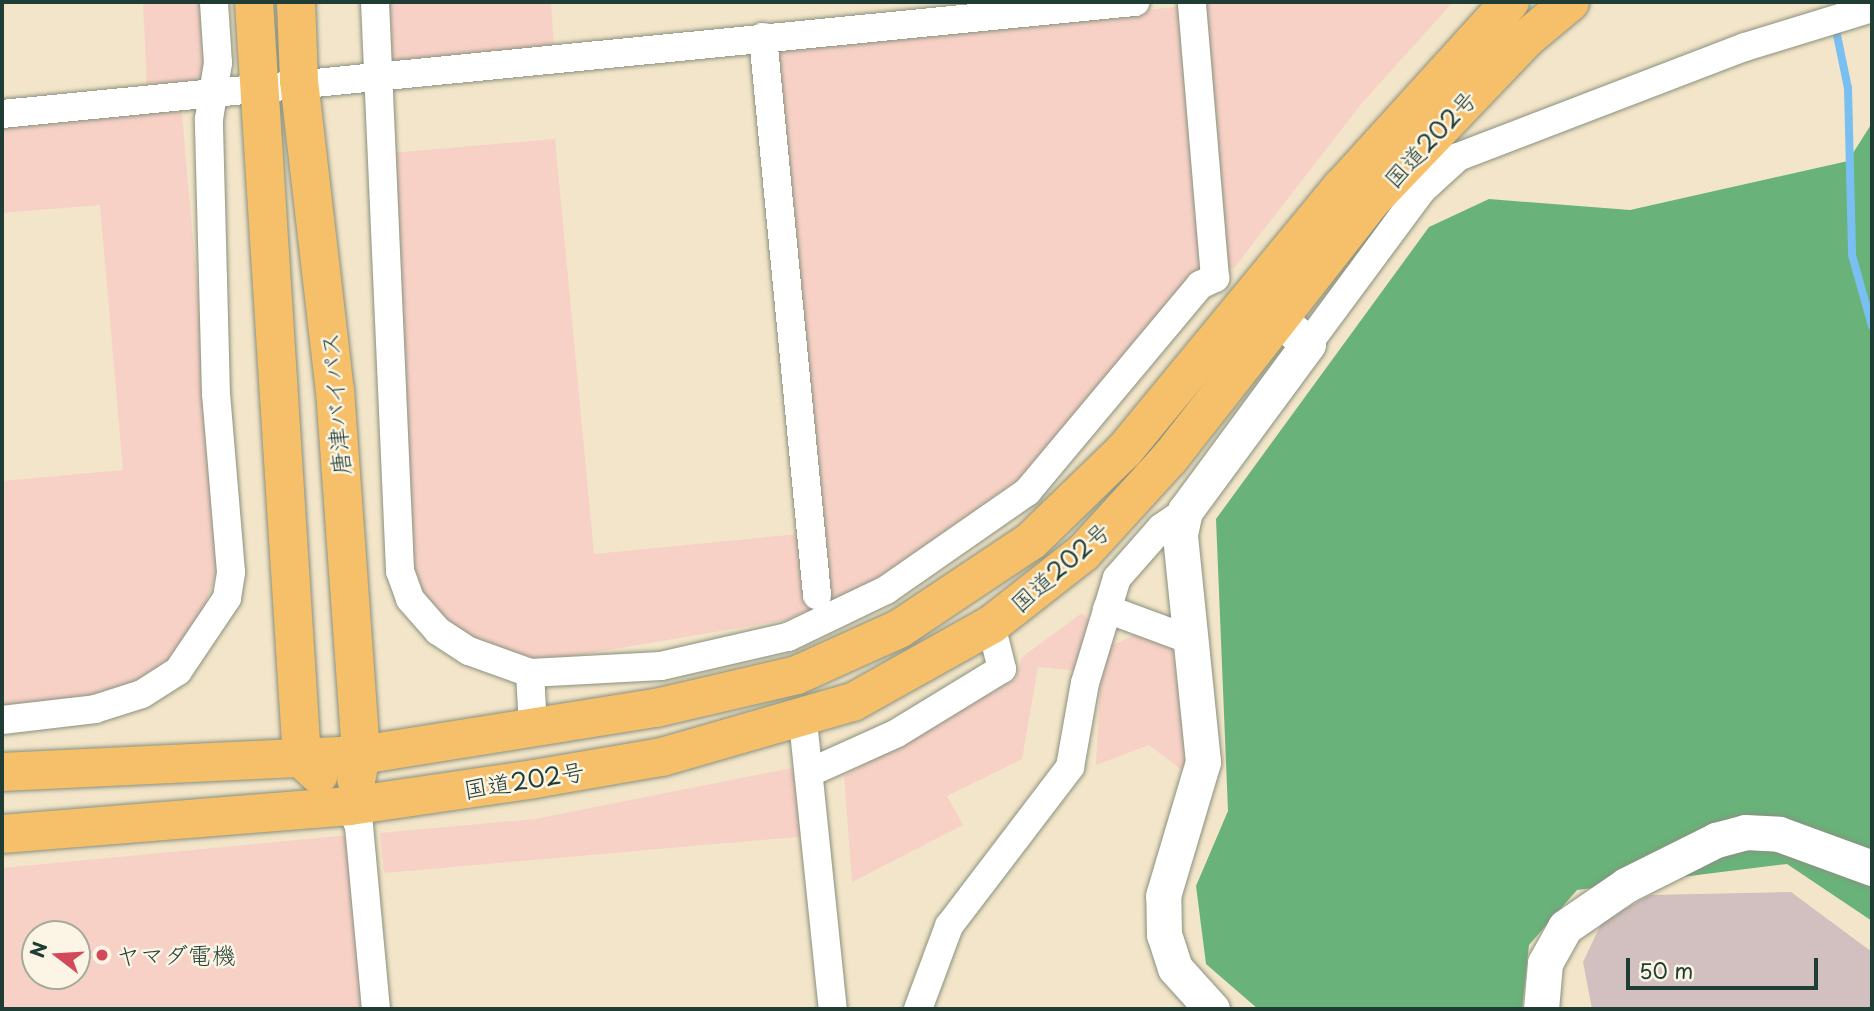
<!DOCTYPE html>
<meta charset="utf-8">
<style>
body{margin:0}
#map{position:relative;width:1874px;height:1011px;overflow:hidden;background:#f3e5c9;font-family:"Playpen Sans","Klee One",sans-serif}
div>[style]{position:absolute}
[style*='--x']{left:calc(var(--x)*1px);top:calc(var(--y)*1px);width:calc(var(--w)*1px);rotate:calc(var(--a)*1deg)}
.built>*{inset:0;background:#f7d1c6}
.industrial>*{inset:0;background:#d2bfbf}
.forest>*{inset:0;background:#69b27a}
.stream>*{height:8px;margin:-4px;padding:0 4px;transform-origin:4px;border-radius:4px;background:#7abff1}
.roads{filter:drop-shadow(0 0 2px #89917e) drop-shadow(0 0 2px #89917e)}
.minor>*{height:28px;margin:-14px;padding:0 14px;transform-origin:14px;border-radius:14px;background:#fff}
.tertiary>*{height:35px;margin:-17.5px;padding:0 17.5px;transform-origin:17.5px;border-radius:17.5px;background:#fff}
.trunk>*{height:38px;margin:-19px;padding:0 19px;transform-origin:19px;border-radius:19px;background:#f6c06b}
.dots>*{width:19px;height:19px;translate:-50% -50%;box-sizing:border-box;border:4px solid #fcf5e5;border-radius:50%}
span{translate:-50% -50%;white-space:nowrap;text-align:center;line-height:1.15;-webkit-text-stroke:5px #fcf5e5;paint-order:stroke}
.street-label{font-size:24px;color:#1f3d34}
.poi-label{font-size:24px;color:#1f3d34}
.left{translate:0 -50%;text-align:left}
.frame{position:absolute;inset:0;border:4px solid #1f3d34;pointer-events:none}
.north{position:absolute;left:21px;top:920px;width:70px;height:70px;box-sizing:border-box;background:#fcf5e5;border:2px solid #a4ab9e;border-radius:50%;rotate:287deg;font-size:19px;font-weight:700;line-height:28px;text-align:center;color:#1f3d34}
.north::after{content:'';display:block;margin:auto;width:24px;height:32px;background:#d1495b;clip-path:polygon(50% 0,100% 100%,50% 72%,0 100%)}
.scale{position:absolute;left:1626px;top:958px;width:192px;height:32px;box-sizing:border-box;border:4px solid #1f3d34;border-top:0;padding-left:9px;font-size:21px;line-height:24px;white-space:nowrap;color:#1f3d34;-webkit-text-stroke:5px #fcf5e5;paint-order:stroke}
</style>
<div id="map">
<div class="built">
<i style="clip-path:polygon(143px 2px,200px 2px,204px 82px,181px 103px,221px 560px,197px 627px,166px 666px,102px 701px,2px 712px,2px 481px,123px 470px,100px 205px,2px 213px,2px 127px,148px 110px)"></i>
<i style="clip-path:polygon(385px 2px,551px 2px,554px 47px,387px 61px)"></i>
<i style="clip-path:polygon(1221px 2px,1453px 2px,1362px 103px,1234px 268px,1204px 265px,1032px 469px,875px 581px,786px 620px,537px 662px,468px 641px,427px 604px,404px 565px,391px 153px,555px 139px,594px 554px,799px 534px,755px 53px)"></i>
<i style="clip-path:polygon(1082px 613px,1113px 645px,1141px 632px,1164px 639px,1182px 663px,1186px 773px,1149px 745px,1096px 765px,1101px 673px,1038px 667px,1022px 759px,947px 796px,963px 825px,852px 882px,844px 776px,1016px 679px,1022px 657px)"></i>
<i style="clip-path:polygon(802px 766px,808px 836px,384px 873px,380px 833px,535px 819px)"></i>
<i style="clip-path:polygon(evenodd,350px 835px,367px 1009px,2px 1009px,2px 868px,350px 835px,35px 934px,77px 934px,77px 976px,35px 976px,35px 934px)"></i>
</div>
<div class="industrial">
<i style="clip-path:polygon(1791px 892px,1872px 952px,1872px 1009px,1592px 1009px,1583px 962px,1602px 922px,1650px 895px)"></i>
</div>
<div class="forest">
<i style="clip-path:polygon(1872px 123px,1872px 921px,1787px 864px,1577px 890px,1529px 945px,1522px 1009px,1258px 1009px,1206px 964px,1196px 886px,1228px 811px,1216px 519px,1429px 227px,1489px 199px,1630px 210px,1848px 161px)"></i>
</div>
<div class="stream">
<i style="--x:1837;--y:35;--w:54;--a:78.3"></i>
<i style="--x:1848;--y:88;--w:167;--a:88.6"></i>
<i style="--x:1852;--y:255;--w:74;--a:74.3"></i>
</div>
<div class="roads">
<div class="minor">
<i style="--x:375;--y:2;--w:570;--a:87.48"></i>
<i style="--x:400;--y:571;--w:30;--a:70"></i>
<i style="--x:410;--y:599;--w:43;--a:48.8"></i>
<i style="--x:438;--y:631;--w:37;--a:33"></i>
<i style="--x:469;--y:651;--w:65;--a:19.8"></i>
<i style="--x:530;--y:673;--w:131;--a:-3.1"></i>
<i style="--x:661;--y:666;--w:130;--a:-12.9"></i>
<i style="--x:788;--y:637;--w:109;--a:-25.6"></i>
<i style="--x:886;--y:590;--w:172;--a:-34.8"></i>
<i style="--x:1027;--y:492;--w:270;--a:-50.1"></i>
<i style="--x:1200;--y:285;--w:17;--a:-25"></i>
<i style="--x:1215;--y:278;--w:277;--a:-94.8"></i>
<i style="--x:763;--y:37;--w:561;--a:84.47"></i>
<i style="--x:2;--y:114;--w:1139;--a:-5.65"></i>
<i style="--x:1308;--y:344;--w:192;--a:-53.5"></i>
<i style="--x:1422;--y:190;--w:49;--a:-42.5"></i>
<i style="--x:1458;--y:157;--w:307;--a:-21"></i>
<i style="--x:1745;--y:47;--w:133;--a:-17.1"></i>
<i style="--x:1107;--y:609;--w:90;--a:20.3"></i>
<i style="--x:530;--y:673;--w:54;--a:86.8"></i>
<i style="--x:2;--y:720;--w:94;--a:-6.7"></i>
<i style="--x:95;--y:709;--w:49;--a:-17.7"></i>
<i style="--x:142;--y:694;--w:43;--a:-32.6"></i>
<i style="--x:178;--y:671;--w:88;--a:-56.1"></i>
<i style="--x:227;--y:598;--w:26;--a:-81"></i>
<i style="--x:231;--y:572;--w:179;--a:-94.8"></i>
<i style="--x:216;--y:394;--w:275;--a:-91.5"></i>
<i style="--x:209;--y:119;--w:57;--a:-80.9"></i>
<i style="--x:218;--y:63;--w:61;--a:-93.8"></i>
<i style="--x:803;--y:721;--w:290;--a:84.1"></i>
<i style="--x:813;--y:771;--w:92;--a:-24.3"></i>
<i style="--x:897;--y:733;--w:123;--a:-31.4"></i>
<i style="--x:1002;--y:669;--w:45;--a:-104"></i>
<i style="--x:350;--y:806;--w:22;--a:66"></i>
<i style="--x:359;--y:826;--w:184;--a:84.7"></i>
<i style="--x:918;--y:1009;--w:89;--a:-69.5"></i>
<i style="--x:949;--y:926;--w:200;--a:-52.7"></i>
<i style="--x:1070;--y:767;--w:85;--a:-79.9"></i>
<i style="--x:1085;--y:683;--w:110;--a:-73.1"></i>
<i style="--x:1117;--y:578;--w:67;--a:-48.7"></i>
<i style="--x:1161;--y:528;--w:29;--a:-35"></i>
</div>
<div class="tertiary">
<i style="--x:1212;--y:1009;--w:55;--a:-132.1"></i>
<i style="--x:1175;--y:968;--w:35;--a:-108"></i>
<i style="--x:1164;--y:935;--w:39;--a:-91"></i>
<i style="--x:1163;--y:896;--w:140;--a:-73.4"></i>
<i style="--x:1203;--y:762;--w:229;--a:-95.8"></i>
<i style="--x:1180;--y:534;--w:24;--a:-78"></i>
<i style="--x:1185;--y:511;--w:207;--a:-53.6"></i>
<i style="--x:1308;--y:344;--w:37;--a:-139"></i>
<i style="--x:1541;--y:1009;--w:46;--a:-85"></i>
<i style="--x:1545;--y:963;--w:41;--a:-60.9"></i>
<i style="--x:1565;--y:927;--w:74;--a:-34.5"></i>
<i style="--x:1626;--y:885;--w:101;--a:-26.6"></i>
<i style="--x:1716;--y:840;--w:30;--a:-15"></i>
<i style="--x:1745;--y:832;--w:34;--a:3"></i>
<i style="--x:1779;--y:834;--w:99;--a:20.1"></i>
</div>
<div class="trunk">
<i style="--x:254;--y:2;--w:759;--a:86.37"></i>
<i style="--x:302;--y:759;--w:23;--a:43"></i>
<i style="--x:296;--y:2;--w:79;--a:87.8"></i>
<i style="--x:299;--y:81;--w:311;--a:83.4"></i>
<i style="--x:335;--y:390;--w:366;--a:85.9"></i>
<i style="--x:361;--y:755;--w:25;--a:101"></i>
<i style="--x:2;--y:772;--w:359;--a:-2.7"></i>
<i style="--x:361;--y:755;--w:299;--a:-9.1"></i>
<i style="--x:656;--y:708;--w:145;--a:-13.2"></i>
<i style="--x:797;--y:675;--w:112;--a:-24.3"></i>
<i style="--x:899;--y:629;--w:159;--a:-33.7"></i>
<i style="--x:1031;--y:541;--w:129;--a:-44.1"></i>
<i style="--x:1124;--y:451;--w:342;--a:-50.5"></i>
<i style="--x:1342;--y:187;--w:250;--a:-47.8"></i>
<i style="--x:2;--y:834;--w:349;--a:-4.6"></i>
<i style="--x:350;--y:806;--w:186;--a:-8.3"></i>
<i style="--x:534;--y:779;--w:130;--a:-9.8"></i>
<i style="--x:662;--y:757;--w:199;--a:-16.1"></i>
<i style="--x:853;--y:702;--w:158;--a:-29.2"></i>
<i style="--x:991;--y:625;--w:118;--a:-38.1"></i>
<i style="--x:1084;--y:552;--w:126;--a:-47.6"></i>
<i style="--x:1169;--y:459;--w:330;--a:-51.9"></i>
<i style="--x:1373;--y:199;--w:223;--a:-46.3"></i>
<i style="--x:1527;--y:38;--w:56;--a:-39.9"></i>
</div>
</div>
<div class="dots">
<i style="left:102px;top:955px;background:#d1495b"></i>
</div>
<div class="street-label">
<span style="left:1430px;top:139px;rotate:-47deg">国道202号</span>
<span style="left:335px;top:404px;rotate:-95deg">唐津バイパス</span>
<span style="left:1060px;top:567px;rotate:-41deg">国道202号</span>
<span style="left:524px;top:780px;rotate:-9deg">国道202号</span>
</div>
<div class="poi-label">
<span class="left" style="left:116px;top:955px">ヤマダ電機</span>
</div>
<div class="frame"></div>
<div class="north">N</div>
<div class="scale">50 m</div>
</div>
